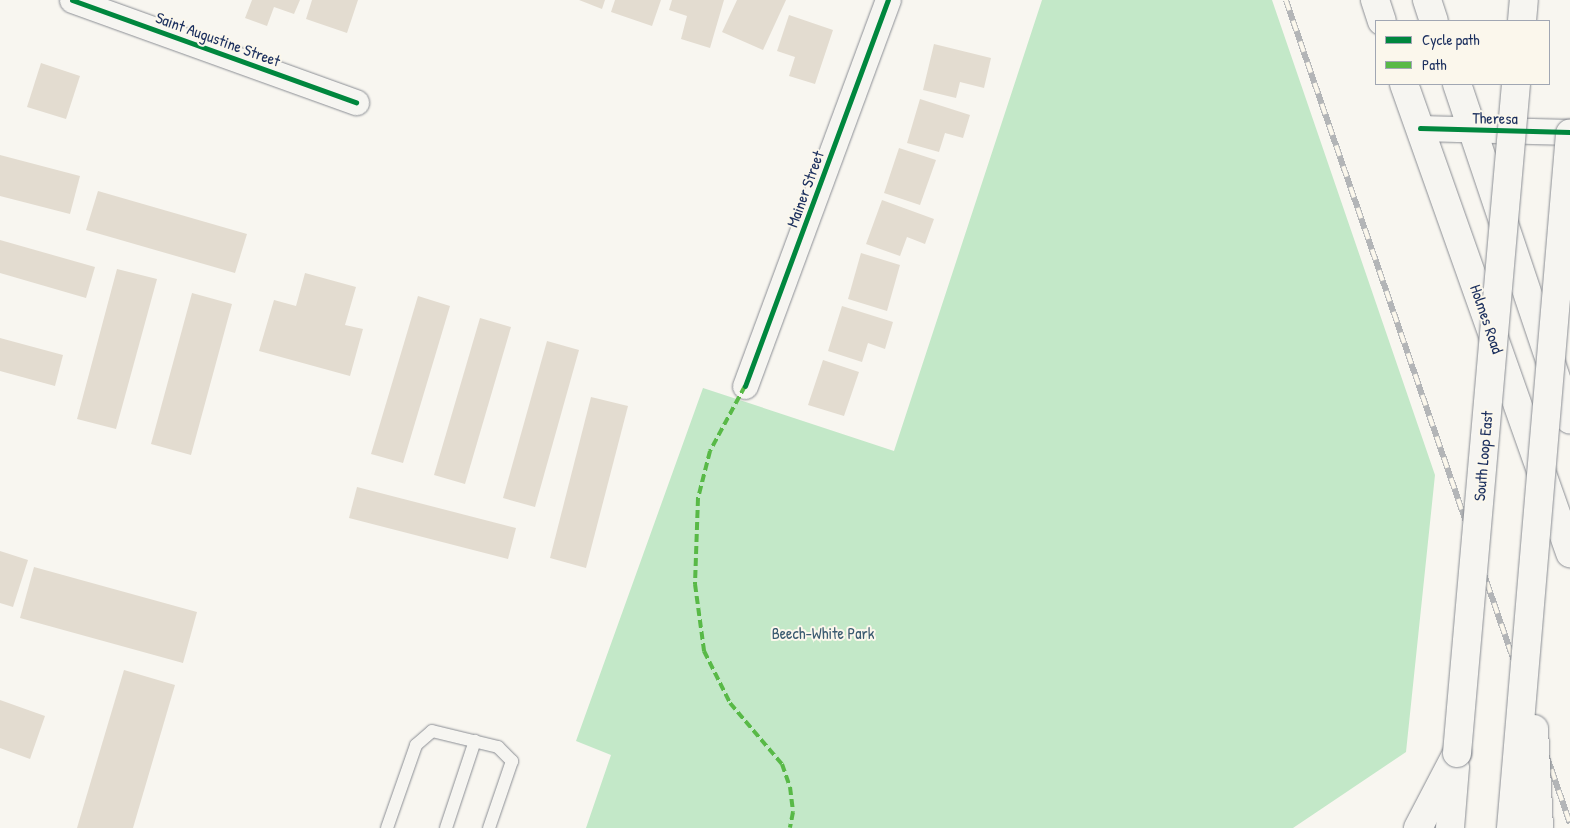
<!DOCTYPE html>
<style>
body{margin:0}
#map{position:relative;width:1570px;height:828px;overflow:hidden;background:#f8f6f0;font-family:"Patrick Hand",sans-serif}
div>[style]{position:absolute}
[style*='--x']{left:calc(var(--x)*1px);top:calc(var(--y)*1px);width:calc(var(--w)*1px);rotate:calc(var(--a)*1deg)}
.green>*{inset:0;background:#c3e8c8}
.building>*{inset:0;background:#e3dcd0}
.roads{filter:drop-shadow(0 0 1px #8b8e94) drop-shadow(0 0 1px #8b8e94)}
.lane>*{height:12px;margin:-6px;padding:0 6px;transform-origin:6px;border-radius:6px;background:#f6f5f1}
.street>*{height:25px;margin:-12.5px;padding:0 12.5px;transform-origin:12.5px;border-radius:12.5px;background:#f6f5f1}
.secondary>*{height:28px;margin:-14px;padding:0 14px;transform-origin:14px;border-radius:14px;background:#f6f5f1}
.highway>*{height:28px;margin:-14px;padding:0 14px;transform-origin:14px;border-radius:14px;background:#f6f5f1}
.rail>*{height:5.5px;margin-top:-2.75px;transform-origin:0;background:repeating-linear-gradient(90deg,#fbf7ec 0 11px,#b3b5b7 0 22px);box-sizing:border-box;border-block:1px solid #b3b5b7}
.bridges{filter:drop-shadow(0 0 1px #8b8e94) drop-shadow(0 0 1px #8b8e94)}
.highway-bridge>*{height:28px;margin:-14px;padding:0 14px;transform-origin:14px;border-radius:14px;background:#f6f5f1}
.quiet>*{height:4px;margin-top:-2px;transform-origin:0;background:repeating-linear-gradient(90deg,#58b947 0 8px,transparent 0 12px)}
.cycleway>*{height:5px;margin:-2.5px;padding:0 2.5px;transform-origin:2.5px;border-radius:2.5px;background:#00873e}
span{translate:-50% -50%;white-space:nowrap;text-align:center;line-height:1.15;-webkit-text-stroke:4px #fbf7ec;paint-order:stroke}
.street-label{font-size:16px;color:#1b2f5e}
.park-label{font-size:16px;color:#3a5a70}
.legend{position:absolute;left:1375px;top:20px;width:175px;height:65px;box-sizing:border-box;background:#fbf7ec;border:1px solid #a1a7b3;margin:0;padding:6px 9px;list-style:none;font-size:15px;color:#1b2f5e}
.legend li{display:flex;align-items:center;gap:10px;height:25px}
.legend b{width:25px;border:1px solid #a1a7b3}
</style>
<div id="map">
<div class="green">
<i style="clip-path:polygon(1042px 0,1272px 0,1435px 475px,1406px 752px,1293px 828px,586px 828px,611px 755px,576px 741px,703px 388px,894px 451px)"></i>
</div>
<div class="building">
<i style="clip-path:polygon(252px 0,300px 0,294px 14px,274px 7px,267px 26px,245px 18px)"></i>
<i style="clip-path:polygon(312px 0,358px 0,347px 33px,306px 19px)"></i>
<i style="clip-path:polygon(579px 0,605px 0,602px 9px)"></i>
<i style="clip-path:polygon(615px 0,661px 0,652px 26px,611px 12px)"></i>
<i style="clip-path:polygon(672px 0,724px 0,710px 48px,681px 39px,687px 16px,669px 10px)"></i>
<i style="clip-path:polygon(737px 0,786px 0,763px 50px,722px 32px)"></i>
<i style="clip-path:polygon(789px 15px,833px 30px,815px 84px,789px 76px,795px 57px,777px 51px)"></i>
<i style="clip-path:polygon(934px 44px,991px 58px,984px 88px,960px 82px,956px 98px,923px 90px)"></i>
<i style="clip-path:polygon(41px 63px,80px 76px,66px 119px,27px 107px)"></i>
<i style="clip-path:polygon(920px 99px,970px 115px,963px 138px,945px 133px,939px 152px,907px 143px)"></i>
<i style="clip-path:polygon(899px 148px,936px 160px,920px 205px,884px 193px)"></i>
<i style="clip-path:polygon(0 155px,80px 176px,70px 214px,0 196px)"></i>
<i style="clip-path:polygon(98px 191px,247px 234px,235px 273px,86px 230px)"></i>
<i style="clip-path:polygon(882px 200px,934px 219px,925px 244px,907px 237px,900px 256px,866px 244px)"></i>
<i style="clip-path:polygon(0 240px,95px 267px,86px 298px,0 273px)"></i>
<i style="clip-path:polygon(861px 253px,900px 265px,887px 311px,848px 299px)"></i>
<i style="clip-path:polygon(117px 269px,157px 279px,116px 429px,77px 419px)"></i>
<i style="clip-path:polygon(305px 273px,356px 287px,345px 325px,363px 329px,350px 376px,259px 351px,274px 300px,296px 306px)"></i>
<i style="clip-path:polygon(192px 293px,232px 304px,191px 455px,151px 444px)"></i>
<i style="clip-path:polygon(418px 296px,450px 306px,403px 463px,371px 454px)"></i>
<i style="clip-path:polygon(842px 306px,893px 322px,885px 349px,868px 343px,862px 362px,828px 351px)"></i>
<i style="clip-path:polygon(480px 318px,511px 327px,465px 484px,434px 475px)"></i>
<i style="clip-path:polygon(0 338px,63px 355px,55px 386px,0 371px)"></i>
<i style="clip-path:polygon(547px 341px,579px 350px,535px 507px,503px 498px)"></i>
<i style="clip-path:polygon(823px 360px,859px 372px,844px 416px,808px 405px)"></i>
<i style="clip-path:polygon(591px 397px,628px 406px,586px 568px,550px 558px)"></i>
<i style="clip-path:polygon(357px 487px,516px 528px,508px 559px,349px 518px)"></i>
<i style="clip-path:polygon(0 551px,28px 560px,13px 607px,0 603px)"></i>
<i style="clip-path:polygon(34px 567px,197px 612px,183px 663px,20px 618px)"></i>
<i style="clip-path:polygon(124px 670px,175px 685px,133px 828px,77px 828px)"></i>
<i style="clip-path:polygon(0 700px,45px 716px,30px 759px,0 748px)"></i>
</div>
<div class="roads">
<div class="lane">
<i style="--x:387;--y:828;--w:88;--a:-70.7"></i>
<i style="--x:416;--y:745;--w:21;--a:-41"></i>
<i style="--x:432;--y:731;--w:68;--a:13.6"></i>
<i style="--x:498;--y:747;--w:20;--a:45"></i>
<i style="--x:512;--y:761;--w:71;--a:108.9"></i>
<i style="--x:446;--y:828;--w:92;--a:-71.6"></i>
</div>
<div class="street">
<i style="--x:72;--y:0;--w:302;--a:19.8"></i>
<i style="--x:1420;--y:128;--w:150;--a:1.5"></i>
<i style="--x:745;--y:386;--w:412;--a:-69.7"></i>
</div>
<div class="secondary">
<i style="--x:1375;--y:0;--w:22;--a:72"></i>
<i style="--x:1427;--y:0;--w:22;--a:72"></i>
<i style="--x:1404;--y:84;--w:498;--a:70.5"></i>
<i style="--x:1457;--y:84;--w:354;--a:71.4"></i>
</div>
<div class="highway">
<i style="--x:1522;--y:21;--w:21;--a:-85"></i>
<i style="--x:1418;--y:828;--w:85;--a:-62.5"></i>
<i style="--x:1450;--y:828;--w:61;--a:-85.3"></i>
</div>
</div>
<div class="rail">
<i style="--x:1286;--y:0;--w:871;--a:70.96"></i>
</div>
<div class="bridges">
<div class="highway-bridge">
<i style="--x:1534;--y:729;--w:99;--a:87.1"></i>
<i style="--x:1457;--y:753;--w:672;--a:-84.96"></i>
<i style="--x:1511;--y:828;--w:697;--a:-85.14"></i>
</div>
</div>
<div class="quiet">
<i style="--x:745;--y:386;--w:74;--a:118.3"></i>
<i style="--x:710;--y:451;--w:49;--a:104.3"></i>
<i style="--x:698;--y:498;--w:86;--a:92"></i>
<i style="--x:695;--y:584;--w:68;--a:82.3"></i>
<i style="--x:704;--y:651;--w:58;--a:63.4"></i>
<i style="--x:730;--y:703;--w:80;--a:49.6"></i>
<i style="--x:782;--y:764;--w:24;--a:71"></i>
<i style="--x:790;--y:787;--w:25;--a:83"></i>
<i style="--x:793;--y:812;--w:16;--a:101"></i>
</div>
<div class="cycleway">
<i style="--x:72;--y:0;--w:302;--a:19.8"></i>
<i style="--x:1420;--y:128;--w:150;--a:1.5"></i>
<i style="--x:745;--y:386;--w:412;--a:-69.7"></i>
</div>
<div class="street-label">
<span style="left:218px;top:39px;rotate:20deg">Saint Augustine Street</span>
<span style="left:1495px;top:118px;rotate:1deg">Theresa</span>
<span style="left:805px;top:189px;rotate:-70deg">Mainer Street</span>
<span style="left:1487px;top:319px;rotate:71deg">Holmes Road</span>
<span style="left:1483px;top:456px;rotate:-85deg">South Loop East</span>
</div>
<div class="park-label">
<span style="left:823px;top:633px">Beech-White Park</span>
</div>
<ul class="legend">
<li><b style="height:6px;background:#00873e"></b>Cycle path</li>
<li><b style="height:6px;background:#58b947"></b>Path</li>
</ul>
</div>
